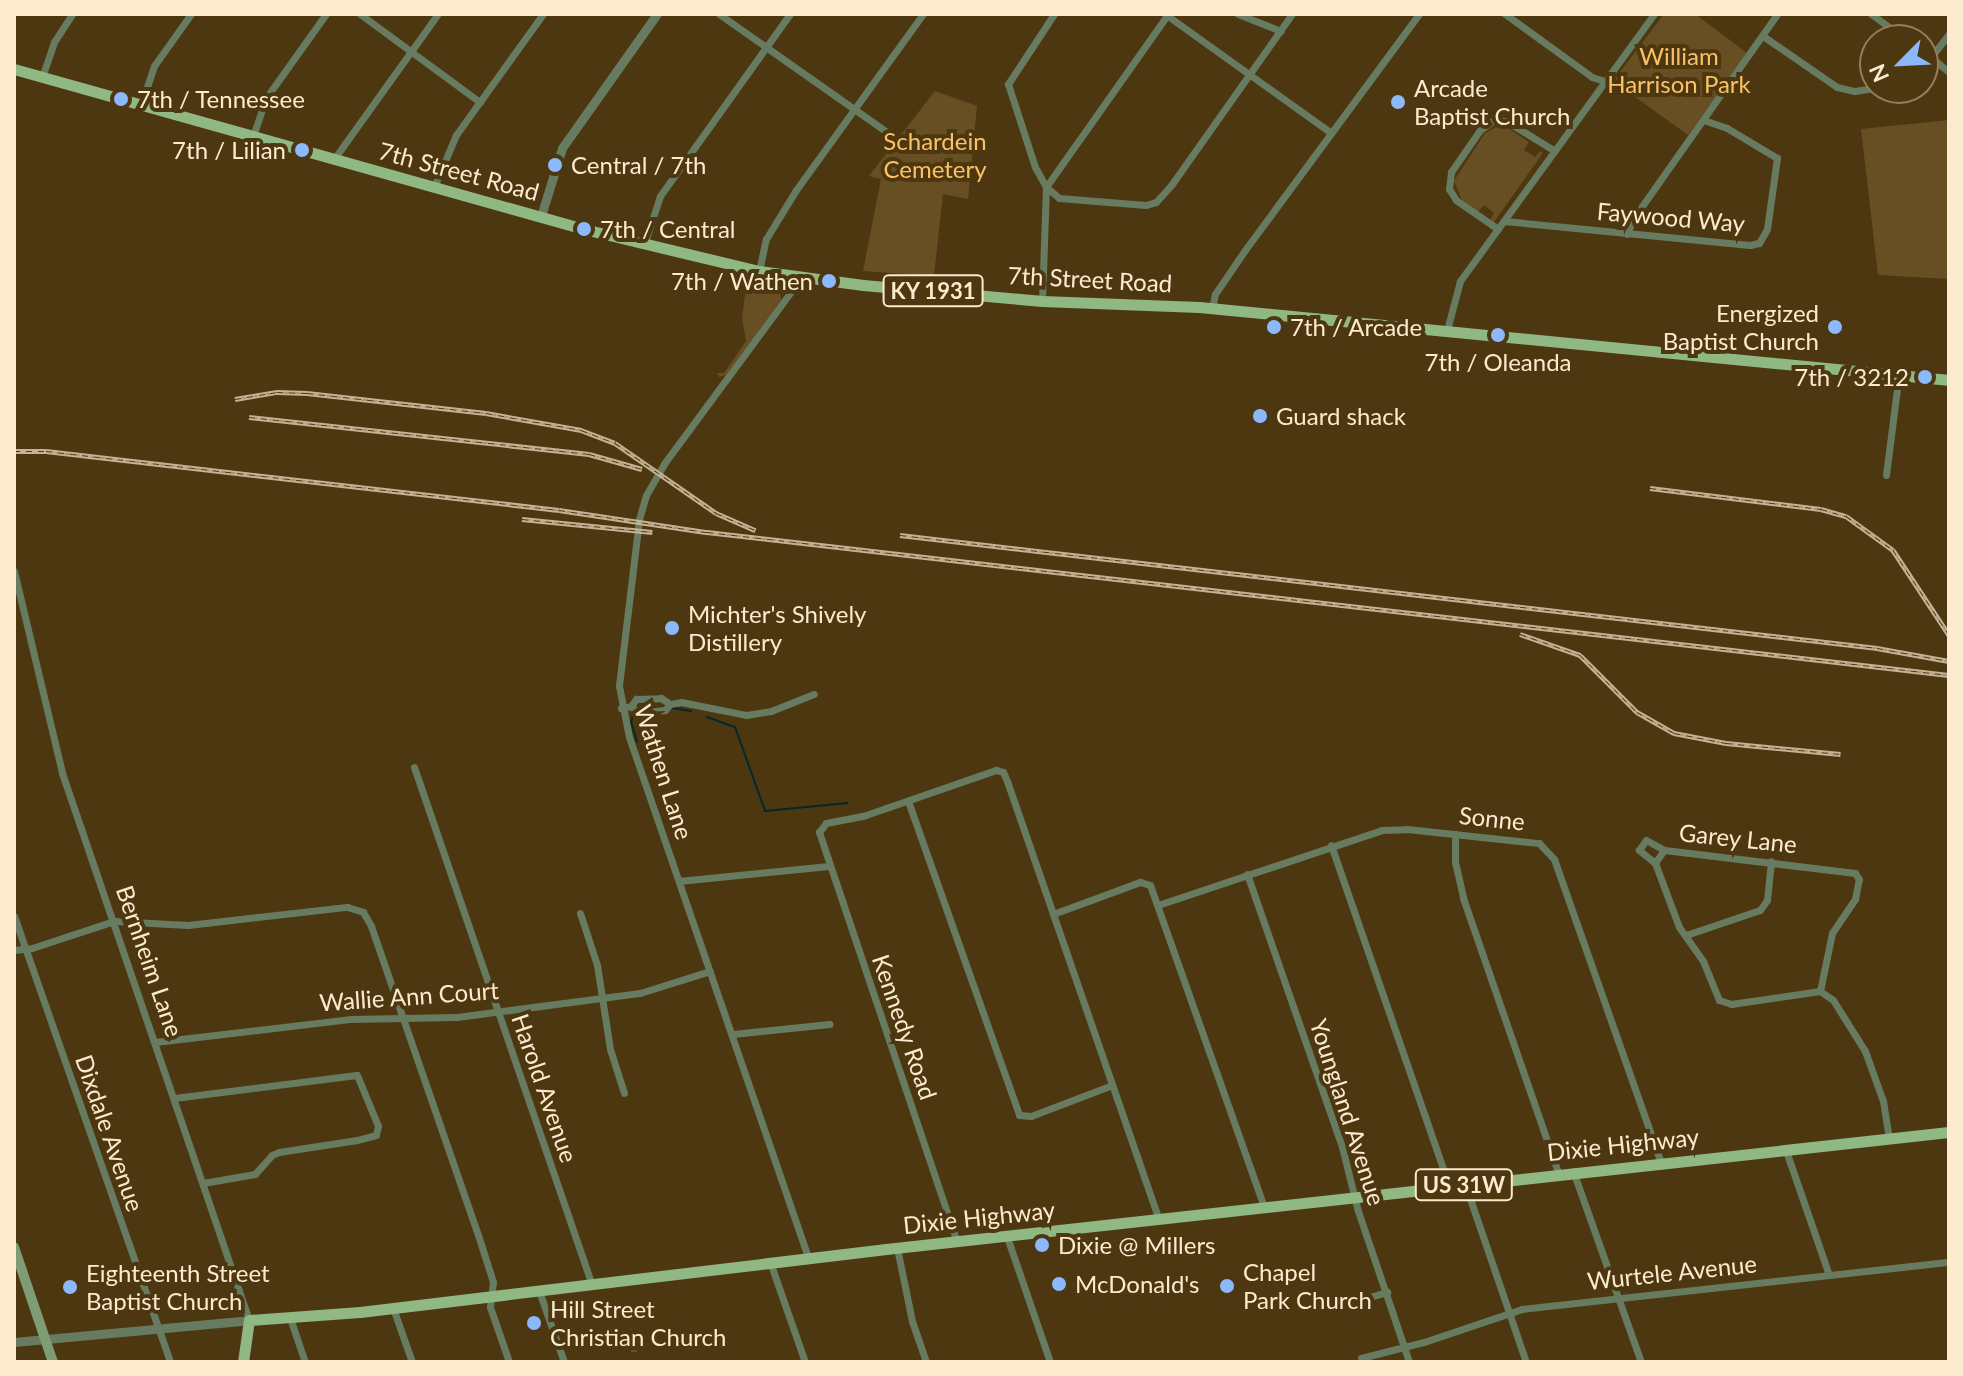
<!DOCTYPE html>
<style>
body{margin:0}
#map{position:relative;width:1963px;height:1376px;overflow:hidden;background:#4d3711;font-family:Lato,sans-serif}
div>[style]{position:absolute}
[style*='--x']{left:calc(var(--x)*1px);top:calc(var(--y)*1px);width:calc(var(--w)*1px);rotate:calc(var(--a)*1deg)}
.green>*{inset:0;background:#684e23}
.stream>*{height:2px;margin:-1px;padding:0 1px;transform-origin:1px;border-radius:1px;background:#05292a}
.minor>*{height:7px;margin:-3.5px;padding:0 3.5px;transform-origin:3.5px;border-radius:3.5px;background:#677b61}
.tertiary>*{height:9px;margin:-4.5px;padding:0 4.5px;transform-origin:4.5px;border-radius:4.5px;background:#677b61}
.secondary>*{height:10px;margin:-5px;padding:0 5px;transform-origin:5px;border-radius:5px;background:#7e9d74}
.primary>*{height:11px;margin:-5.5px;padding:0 5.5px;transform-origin:5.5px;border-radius:5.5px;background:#90b883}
.rail>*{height:5px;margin-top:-2.5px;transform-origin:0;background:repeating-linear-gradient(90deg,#4d3711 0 6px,#c5b294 0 12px);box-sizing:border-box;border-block:2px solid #c5b294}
.dots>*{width:22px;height:22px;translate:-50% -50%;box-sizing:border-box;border:4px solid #4d3711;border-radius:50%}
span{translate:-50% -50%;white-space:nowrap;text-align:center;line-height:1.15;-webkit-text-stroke:8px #4d3711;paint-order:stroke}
.shield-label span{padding:2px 6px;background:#4d3711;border:2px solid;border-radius:6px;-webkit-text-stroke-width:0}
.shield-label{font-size:22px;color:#fceacf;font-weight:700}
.park-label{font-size:24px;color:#fac265}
.poi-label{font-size:24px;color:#fceacf}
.left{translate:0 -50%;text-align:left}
.right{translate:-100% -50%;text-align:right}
.street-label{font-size:24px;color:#fceacf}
.frame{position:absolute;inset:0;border:16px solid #fceacf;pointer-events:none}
.north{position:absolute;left:1859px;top:24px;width:80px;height:80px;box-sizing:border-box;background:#4d3711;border:2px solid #937f5d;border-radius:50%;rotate:246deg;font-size:22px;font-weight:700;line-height:32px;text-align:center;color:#fceacf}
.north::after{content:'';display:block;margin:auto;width:28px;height:36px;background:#8cb9fc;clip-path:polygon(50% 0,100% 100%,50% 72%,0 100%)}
</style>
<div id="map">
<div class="green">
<i style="clip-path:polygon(1664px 14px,1695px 14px,1747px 53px,1688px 135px,1613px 81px)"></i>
<i style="clip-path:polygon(935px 91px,977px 106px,968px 199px,943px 194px,934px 276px,863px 271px,881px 179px,869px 176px)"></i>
<i style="clip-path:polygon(1949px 120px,1949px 279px,1878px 275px,1861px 129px)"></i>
<i style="clip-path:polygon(1496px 127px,1508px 128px,1529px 142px,1524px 150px,1535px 157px,1540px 151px,1543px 153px,1494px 222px,1490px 220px,1494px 213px,1484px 205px,1478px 212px,1462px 200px,1454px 181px,1485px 133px)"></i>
<i style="clip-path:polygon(751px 281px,779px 285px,781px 300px,726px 375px,719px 377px,717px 373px,724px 373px,746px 341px,742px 318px,746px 287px)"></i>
<i style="clip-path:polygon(629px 1329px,645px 1333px,646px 1340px,636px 1342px,637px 1352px,631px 1352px)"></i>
</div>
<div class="stream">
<i style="--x:672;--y:708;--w:19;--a:9"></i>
<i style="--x:634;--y:713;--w:9;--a:108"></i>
<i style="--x:631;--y:722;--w:21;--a:73"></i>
<i style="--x:707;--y:717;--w:30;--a:20"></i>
<i style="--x:735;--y:727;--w:89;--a:70.3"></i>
<i style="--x:765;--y:811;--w:83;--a:-5.5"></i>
</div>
<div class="minor">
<i style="--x:360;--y:14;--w:149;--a:36.3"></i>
<i style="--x:719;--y:14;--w:214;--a:35.1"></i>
<i style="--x:1054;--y:14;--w:84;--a:123.3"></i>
<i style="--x:1008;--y:84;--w:87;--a:72"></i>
<i style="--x:1035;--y:167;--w:23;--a:61"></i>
<i style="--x:1046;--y:187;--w:17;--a:40"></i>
<i style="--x:1059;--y:198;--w:87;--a:4.6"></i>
<i style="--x:1146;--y:205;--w:10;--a:-17"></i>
<i style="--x:1156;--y:202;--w:24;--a:-48"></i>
<i style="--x:1172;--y:184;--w:208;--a:-54.8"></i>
<i style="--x:1165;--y:14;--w:203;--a:35.6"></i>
<i style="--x:1238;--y:14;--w:46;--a:21.6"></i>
<i style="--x:1505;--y:14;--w:107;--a:35.9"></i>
<i style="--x:1592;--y:77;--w:13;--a:18"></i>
<i style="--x:1871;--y:14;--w:44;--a:35.8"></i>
<i style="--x:1763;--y:36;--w:90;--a:34.6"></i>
<i style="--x:1837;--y:87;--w:18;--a:13"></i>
<i style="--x:1855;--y:91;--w:20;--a:-9"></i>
<i style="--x:1923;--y:51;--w:33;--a:39"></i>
<i style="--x:1923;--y:67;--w:42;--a:-51.8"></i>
<i style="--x:42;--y:77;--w:37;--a:-71"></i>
<i style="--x:54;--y:42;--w:33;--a:-57"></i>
<i style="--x:141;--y:105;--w:41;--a:-71.6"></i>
<i style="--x:154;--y:66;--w:64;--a:-54.6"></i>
<i style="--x:253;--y:136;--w:40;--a:-71.1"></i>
<i style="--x:266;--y:98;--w:103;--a:-54.5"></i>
<i style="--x:334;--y:159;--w:178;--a:-54.4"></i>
<i style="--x:434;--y:187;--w:56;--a:-67.1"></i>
<i style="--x:456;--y:135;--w:149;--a:-54.3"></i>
<i style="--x:1504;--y:221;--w:247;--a:5.6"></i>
<i style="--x:1750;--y:245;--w:9;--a:-13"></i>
<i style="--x:1759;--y:243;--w:16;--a:-60"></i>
<i style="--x:1767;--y:229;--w:72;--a:-82"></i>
<i style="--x:1777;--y:158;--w:58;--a:-149"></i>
<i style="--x:1727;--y:128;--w:24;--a:-161"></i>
<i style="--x:1498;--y:229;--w:51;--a:-145.4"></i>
<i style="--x:1456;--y:200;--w:13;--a:-122"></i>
<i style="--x:1449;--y:189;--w:17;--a:-83"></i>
<i style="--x:1451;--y:172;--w:51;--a:-55.4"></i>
<i style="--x:1480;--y:130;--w:16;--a:-35"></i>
<i style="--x:1493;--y:121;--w:13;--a:0"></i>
<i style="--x:1506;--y:121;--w:57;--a:31.5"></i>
<i style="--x:1627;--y:234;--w:16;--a:-68"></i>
<i style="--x:1633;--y:219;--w:251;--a:-54.9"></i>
<i style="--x:644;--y:245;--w:52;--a:-71.9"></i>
<i style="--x:660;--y:196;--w:224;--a:-54.5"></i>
<i style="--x:759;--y:271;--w:33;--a:-78"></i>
<i style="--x:766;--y:239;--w:57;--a:-58.5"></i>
<i style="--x:796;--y:190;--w:217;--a:-54.2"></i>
<i style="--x:801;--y:278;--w:231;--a:126.4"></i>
<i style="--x:664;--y:464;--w:36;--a:120"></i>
<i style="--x:646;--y:495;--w:26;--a:106"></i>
<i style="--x:639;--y:520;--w:167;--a:96.9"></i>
<i style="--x:619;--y:686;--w:52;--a:78.9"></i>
<i style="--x:629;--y:737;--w:553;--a:71.01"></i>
<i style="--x:1042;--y:301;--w:114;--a:-88"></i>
<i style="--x:1046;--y:187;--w:212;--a:-54.8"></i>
<i style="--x:1212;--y:309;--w:15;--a:-79"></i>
<i style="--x:1215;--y:294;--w:53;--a:-55.7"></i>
<i style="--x:1245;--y:250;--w:293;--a:-53.6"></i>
<i style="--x:1447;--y:330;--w:51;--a:-75.1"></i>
<i style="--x:1460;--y:281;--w:330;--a:-54"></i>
<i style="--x:1886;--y:475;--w:103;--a:-82.7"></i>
<i style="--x:14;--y:571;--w:208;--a:76.6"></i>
<i style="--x:62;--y:773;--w:578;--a:71.13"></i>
<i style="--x:670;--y:704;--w:11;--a:-10"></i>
<i style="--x:681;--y:702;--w:66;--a:11.3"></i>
<i style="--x:746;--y:715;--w:25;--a:-9"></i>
<i style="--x:771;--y:711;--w:46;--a:-21.6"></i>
<i style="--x:621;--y:708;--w:10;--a:-11"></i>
<i style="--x:631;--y:706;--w:9;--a:-54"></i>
<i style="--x:636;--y:699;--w:25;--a:-2"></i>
<i style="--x:661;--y:698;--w:11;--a:34"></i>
<i style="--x:670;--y:704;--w:8;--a:130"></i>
<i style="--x:665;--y:710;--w:27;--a:174"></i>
<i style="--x:638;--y:713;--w:10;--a:-135"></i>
<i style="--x:414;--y:767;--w:548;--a:71.04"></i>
<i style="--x:908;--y:801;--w:333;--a:70.5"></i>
<i style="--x:1019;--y:1115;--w:12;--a:5"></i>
<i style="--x:1031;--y:1116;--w:87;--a:-20.9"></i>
<i style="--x:1455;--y:834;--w:28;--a:90"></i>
<i style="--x:1455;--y:862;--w:37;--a:77"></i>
<i style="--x:1463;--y:898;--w:291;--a:70.9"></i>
<i style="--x:1331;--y:845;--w:360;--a:70.9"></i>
<i style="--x:1655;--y:863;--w:21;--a:-141"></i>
<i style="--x:1639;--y:850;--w:12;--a:-55"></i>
<i style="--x:1646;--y:840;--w:21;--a:29"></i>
<i style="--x:1247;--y:874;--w:289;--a:70.8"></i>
<i style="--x:1342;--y:1147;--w:66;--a:76"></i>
<i style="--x:1358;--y:1211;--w:159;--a:71.3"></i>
<i style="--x:679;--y:881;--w:150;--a:-5.7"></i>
<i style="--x:1158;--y:905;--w:236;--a:-18.5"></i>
<i style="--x:1382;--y:830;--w:25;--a:-2"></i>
<i style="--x:1407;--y:829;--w:133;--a:6.1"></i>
<i style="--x:1539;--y:843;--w:22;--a:47"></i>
<i style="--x:1554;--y:859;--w:321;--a:70.6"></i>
<i style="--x:580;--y:913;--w:55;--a:71.9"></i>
<i style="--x:597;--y:965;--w:85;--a:81.2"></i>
<i style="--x:610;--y:1049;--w:46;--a:72.3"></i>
<i style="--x:1053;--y:914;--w:93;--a:-20.2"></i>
<i style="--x:1140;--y:882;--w:10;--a:17"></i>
<i style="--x:1150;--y:885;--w:342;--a:70.5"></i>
<i style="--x:14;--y:916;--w:472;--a:70.7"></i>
<i style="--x:1686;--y:935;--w:78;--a:-18.7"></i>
<i style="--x:1760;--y:910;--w:12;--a:-55"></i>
<i style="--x:1767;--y:900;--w:39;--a:-84"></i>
<i style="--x:14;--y:950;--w:18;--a:-6"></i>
<i style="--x:32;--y:948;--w:86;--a:-18.2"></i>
<i style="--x:114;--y:921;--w:74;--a:3.1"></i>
<i style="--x:188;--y:925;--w:160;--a:-6.5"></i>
<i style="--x:347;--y:907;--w:17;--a:17"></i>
<i style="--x:363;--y:912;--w:16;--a:60"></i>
<i style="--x:371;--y:926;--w:330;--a:70.9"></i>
<i style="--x:479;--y:1238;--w:46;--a:72.3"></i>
<i style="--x:493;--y:1282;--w:25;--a:97"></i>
<i style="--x:490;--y:1307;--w:58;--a:70.9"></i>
<i style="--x:1820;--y:991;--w:59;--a:-78.3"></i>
<i style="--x:1832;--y:933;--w:41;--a:-55.9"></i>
<i style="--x:1855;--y:899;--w:20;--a:-79"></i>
<i style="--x:1859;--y:879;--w:7;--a:-124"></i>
<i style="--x:1855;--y:873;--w:192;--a:-173.1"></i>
<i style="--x:1664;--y:850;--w:16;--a:125"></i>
<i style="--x:1655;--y:863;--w:68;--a:69.4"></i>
<i style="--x:1679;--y:927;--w:42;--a:54.8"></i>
<i style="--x:1703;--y:961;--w:42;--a:67.7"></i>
<i style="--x:1719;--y:1000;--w:13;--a:18"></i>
<i style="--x:1731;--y:1004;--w:90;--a:-8.3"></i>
<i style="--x:1820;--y:991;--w:16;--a:35"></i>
<i style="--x:1833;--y:1000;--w:60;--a:57.9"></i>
<i style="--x:1865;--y:1051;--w:53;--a:70.2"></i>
<i style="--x:1883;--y:1101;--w:37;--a:81"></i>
<i style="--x:733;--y:1034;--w:97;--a:-5.9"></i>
<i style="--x:155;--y:1042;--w:196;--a:-6.7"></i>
<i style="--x:350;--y:1019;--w:107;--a:-1.1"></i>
<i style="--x:457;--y:1017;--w:185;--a:-7.5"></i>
<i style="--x:640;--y:993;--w:73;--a:-17.4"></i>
<i style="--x:174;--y:1098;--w:184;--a:-7.2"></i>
<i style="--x:357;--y:1075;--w:55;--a:67.6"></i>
<i style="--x:378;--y:1126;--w:9;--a:103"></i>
<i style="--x:376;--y:1135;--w:20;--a:165"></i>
<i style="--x:357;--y:1140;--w:79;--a:171.3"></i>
<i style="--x:279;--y:1152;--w:8;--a:157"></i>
<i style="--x:272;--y:1155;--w:25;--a:132"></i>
<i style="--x:255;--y:1174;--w:53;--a:170.2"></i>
<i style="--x:1785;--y:1148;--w:134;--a:70.9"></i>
<i style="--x:1573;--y:1171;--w:203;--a:70.4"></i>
<i style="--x:1465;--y:1184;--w:188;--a:71.1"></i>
<i style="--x:1007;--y:1237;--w:132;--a:71"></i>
<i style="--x:957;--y:1242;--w:433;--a:-108.6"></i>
<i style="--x:819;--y:832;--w:11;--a:-52"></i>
<i style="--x:826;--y:823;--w:38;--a:-11"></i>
<i style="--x:863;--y:816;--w:141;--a:-19.1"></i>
<i style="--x:996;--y:770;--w:7;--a:16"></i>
<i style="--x:1003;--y:772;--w:10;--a:66"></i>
<i style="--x:1007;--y:781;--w:462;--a:70.9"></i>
<i style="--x:897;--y:1248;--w:75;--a:78.4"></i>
<i style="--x:912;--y:1321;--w:43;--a:71.1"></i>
<i style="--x:771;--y:1265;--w:103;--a:70.7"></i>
<i style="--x:539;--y:1291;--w:75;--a:70.6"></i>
<i style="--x:1345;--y:1304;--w:44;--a:-15.9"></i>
<i style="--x:393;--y:1308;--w:57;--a:70.6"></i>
<i style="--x:290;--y:1318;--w:46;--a:71.2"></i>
<i style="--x:1361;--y:1358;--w:65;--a:-14.3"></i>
<i style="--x:1424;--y:1342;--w:103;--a:-18.6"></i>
<i style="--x:1522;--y:1309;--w:430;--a:-6.3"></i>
</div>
<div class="tertiary">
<i style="--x:541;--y:216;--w:71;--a:-72.8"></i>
<i style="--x:562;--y:148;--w:164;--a:-54.7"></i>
<i style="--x:14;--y:1342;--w:236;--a:-5.3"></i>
</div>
<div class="secondary">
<i style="--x:14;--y:1247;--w:121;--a:71.3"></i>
</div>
<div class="primary">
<i style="--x:14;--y:69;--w:592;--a:15.68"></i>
<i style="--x:584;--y:229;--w:180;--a:13.5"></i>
<i style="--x:759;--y:271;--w:105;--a:7.7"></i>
<i style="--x:863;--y:285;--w:180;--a:5.1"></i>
<i style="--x:1042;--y:301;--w:157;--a:2.2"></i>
<i style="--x:1199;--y:307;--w:754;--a:5.56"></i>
<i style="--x:243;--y:1362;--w:42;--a:-81.9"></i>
<i style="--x:249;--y:1320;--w:111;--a:-4.1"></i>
<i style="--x:360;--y:1312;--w:530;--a:-6.83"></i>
<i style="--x:886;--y:1249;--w:1069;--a:-6.28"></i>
</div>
<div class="rail">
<i style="--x:235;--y:399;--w:43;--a:-9.5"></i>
<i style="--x:277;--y:392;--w:30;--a:2"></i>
<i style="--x:307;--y:393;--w:180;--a:6.4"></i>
<i style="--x:486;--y:413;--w:97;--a:10.1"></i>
<i style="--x:581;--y:430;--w:36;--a:21"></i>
<i style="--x:615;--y:443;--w:123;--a:34.7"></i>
<i style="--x:716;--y:513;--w:43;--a:23.6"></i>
<i style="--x:249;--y:417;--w:342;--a:6.2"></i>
<i style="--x:589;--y:454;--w:55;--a:15.8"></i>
<i style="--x:14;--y:451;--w:32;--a:0"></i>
<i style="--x:46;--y:451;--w:516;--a:6.56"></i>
<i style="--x:559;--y:510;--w:150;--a:8.5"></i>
<i style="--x:707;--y:532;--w:1250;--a:6.57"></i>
<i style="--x:1650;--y:488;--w:172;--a:7"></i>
<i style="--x:1821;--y:509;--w:26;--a:16"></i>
<i style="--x:1846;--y:516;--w:58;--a:35.9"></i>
<i style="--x:1893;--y:550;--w:102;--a:56.6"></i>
<i style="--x:522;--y:519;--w:131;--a:5.7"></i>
<i style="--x:900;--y:535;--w:984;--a:6.6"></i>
<i style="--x:1877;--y:648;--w:73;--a:10.2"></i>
<i style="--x:1520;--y:634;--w:64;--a:19.3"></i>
<i style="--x:1580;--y:655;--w:81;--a:45"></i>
<i style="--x:1637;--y:712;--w:43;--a:29.6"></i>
<i style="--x:1674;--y:733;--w:53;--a:10.9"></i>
<i style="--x:1726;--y:743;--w:115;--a:5.5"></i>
</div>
<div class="dots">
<i style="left:121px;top:99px;background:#8cb9fc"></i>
<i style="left:1398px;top:102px;background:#8cb9fc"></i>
<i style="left:302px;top:150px;background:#8cb9fc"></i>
<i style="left:555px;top:165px;background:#8cb9fc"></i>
<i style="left:584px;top:229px;background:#8cb9fc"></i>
<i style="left:829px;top:281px;background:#8cb9fc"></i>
<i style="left:1274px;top:327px;background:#8cb9fc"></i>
<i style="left:1835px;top:327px;background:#8cb9fc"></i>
<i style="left:1498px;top:335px;background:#8cb9fc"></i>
<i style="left:1925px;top:377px;background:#8cb9fc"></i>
<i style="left:1260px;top:416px;background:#8cb9fc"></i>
<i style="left:672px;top:628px;background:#8cb9fc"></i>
<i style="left:1042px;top:1245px;background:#8cb9fc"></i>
<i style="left:1059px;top:1284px;background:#8cb9fc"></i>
<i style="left:1227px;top:1286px;background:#8cb9fc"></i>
<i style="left:70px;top:1287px;background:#8cb9fc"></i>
<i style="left:534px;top:1323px;background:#8cb9fc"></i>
</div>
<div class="shield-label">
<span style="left:933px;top:291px">KY 1931</span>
<span style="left:1464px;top:1185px">US 31W</span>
</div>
<div class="park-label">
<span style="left:1679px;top:70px">William<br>Harrison Park</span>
<span style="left:935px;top:155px">Schardein<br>Cemetery</span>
</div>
<div class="poi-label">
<span class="left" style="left:1414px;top:102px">Arcade<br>Baptist Church</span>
<span class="left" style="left:137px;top:99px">7th / Tennessee</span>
<span class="right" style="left:286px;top:150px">7th / Lilian</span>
<span class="left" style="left:571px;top:165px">Central / 7th</span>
<span class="left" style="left:600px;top:229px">7th / Central</span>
<span class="right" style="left:813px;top:281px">7th / Wathen</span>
<span class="right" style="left:1819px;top:327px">Energized<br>Baptist Church</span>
<span class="left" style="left:1290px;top:327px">7th / Arcade</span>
<span style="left:1498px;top:362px">7th / Oleanda</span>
<span class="right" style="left:1909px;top:377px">7th / 3212</span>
<span class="left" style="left:1276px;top:416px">Guard shack</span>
<span class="left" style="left:688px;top:628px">Michter's Shively<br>Distillery</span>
<span class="left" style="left:1058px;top:1245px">Dixie @ Millers</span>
<span class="left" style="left:1243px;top:1286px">Chapel<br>Park Church</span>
<span class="left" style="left:86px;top:1287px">Eighteenth Street<br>Baptist Church</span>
<span class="left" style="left:1075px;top:1284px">McDonald's</span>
<span class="left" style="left:550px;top:1323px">Hill Street<br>Christian Church</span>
</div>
<div class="street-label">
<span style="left:459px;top:171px;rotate:15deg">7th Street Road</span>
<span style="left:1671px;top:217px;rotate:5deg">Faywood Way</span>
<span style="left:1090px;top:279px;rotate:3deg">7th Street Road</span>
<span style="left:664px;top:772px;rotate:72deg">Wathen Lane</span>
<span style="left:1492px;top:818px;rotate:6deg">Sonne</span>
<span style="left:1738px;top:838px;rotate:6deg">Garey Lane</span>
<span style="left:150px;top:961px;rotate:71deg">Bernheim Lane</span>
<span style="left:409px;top:996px;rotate:-4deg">Wallie Ann Court</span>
<span style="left:905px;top:1027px;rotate:71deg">Kennedy Road</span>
<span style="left:545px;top:1088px;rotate:71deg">Harold Avenue</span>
<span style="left:1348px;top:1112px;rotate:72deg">Youngland Avenue</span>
<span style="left:110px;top:1133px;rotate:71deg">Dixdale Avenue</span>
<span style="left:1623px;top:1144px;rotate:-6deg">Dixie Highway</span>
<span style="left:979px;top:1217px;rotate:-6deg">Dixie Highway</span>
<span style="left:1672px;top:1272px;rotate:-6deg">Wurtele Avenue</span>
</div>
<div class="frame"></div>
<div class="north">N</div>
</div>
